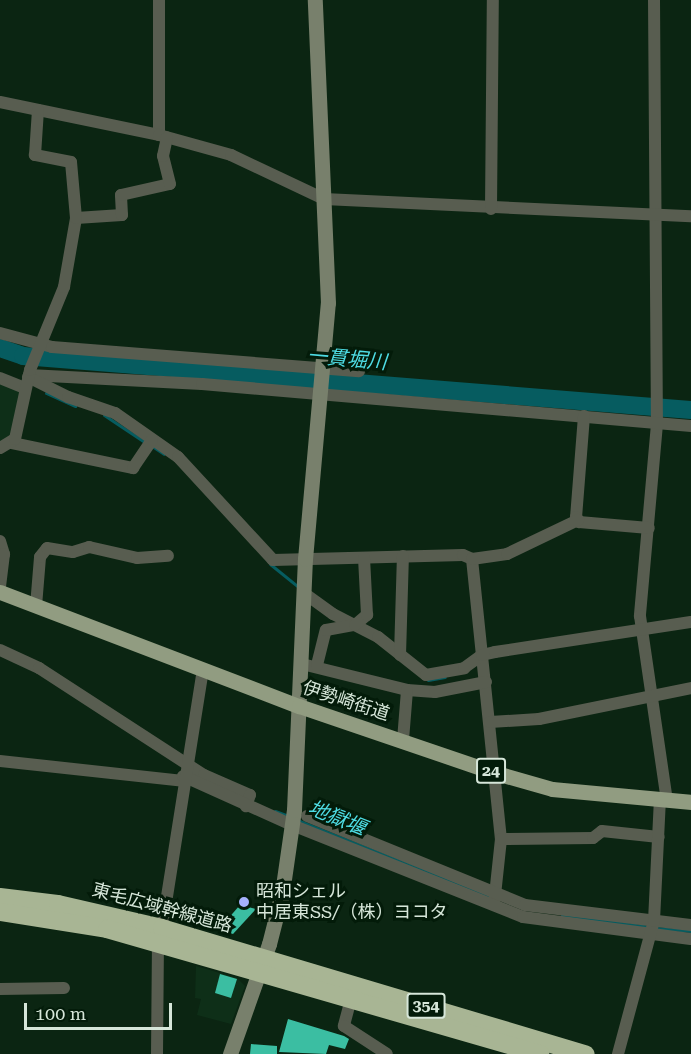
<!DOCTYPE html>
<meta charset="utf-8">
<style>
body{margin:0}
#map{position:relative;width:691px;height:1054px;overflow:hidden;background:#0b2512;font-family:"Roboto Serif","Noto Sans JP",serif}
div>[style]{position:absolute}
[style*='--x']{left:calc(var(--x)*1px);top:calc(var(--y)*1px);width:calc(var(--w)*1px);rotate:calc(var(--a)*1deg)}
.built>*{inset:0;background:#0e2f18}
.stream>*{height:3px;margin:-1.5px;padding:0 1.5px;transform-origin:1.5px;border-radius:1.5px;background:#065c60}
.river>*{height:18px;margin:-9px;padding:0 9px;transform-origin:9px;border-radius:9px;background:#065c60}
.building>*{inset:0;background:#3bbea2}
.street>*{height:12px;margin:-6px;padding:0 6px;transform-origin:6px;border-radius:6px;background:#585d50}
.secondary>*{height:15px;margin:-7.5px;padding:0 7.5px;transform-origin:7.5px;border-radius:7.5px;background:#78806c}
.primary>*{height:15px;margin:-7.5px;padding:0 7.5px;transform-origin:7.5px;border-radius:7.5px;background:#919c81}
.highway>*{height:18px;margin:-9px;padding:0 9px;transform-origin:9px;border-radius:9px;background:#a8b594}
.dots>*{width:16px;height:16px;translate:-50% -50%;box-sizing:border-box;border:3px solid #031b09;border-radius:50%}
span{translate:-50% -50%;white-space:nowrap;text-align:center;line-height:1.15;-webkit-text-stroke:6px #031b09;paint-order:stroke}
.shield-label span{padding:2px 4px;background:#031b09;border:2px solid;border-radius:4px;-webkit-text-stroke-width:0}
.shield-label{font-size:16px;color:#d6e6d9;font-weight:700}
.street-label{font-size:18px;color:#d6e6d9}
.poi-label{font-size:18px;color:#d6e6d9}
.left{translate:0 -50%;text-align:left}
.water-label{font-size:20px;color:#4edce4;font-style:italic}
.scale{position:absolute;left:24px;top:1003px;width:148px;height:27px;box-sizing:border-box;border:3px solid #d6e6d9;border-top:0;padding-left:8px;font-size:18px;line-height:21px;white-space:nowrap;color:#d6e6d9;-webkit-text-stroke:4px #031b09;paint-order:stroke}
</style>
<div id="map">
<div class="built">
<i style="clip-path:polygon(0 382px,21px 391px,12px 438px,0 443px)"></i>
<i style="clip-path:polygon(196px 966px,237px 978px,245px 986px,231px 1024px,197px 1015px,201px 999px,195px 998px)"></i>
</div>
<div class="stream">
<i style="--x:46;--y:393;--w:32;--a:24"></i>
<i style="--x:104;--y:415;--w:50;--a:33.7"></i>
<i style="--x:152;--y:446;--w:14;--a:34"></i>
<i style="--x:270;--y:564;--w:36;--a:39"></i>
<i style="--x:428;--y:680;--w:17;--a:-10"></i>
<i style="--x:275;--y:811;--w:15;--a:20"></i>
<i style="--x:297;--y:820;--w:210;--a:21.8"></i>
<i style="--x:562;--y:915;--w:89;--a:7.8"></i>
<i style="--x:657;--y:928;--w:34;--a:5"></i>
</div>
<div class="river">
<i style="--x:0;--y:348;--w:24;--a:19"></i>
<i style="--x:23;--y:356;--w:670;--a:4.62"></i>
</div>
<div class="building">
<i style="clip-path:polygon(240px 905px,256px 909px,233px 934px,219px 929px)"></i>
<i style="clip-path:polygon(220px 974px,237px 979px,231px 998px,215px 993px)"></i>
<i style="clip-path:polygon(288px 1019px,344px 1036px,349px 1039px,345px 1049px,329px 1045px,326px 1054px,279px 1052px)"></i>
<i style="clip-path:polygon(251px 1044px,277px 1046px,277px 1054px,250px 1054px)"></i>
</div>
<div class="street">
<i style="--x:159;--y:0;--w:135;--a:90"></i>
<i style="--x:654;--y:0;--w:424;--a:89.6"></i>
<i style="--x:657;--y:424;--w:193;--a:95.1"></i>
<i style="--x:640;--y:616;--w:187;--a:81.7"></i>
<i style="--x:0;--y:102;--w:162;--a:11.7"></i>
<i style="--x:159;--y:135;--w:75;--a:15.5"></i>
<i style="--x:231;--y:155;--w:103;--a:25.3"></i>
<i style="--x:324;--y:199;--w:367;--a:2.7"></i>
<i style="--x:491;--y:209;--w:209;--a:-89.5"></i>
<i style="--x:76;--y:218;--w:46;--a:-3.7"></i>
<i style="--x:122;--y:215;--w:20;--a:-93"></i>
<i style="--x:121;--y:195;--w:50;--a:-12.7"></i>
<i style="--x:170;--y:184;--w:29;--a:-104"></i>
<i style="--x:163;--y:156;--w:19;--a:-78"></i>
<i style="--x:0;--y:333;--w:54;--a:15.1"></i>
<i style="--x:52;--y:347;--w:308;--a:4.5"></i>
<i style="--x:29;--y:375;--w:173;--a:3"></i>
<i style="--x:202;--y:384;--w:491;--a:4.9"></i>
<i style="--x:28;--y:377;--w:45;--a:26.6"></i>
<i style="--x:68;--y:397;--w:50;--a:18.8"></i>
<i style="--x:115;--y:413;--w:77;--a:34.9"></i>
<i style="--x:178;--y:457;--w:140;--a:47.3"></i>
<i style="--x:273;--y:560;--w:190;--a:-1.5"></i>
<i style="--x:463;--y:555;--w:10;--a:24"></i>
<i style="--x:472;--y:559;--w:281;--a:84.1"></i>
<i style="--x:501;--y:839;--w:66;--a:96.1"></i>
<i style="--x:0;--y:378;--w:27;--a:22"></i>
<i style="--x:584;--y:416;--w:101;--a:94.5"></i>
<i style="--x:576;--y:517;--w:6;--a:59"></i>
<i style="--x:579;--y:522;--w:70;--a:4.9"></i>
<i style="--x:12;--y:443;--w:124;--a:11.7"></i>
<i style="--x:133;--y:468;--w:34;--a:-56"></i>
<i style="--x:0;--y:448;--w:17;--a:-31"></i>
<i style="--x:15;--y:439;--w:71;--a:-77.7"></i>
<i style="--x:30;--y:370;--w:90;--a:-67.7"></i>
<i style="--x:64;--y:287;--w:70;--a:-80.1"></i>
<i style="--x:76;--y:218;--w:56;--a:-95.1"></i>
<i style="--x:71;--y:162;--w:37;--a:-169"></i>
<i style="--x:35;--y:155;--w:45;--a:-86.2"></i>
<i style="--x:0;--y:541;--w:14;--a:73"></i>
<i style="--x:4;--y:554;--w:33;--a:97"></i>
<i style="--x:472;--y:559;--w:35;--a:-8"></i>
<i style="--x:507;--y:554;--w:79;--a:-25.6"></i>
<i style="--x:304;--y:593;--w:36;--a:36"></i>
<i style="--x:333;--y:614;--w:51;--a:27.1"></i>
<i style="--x:378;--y:637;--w:61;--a:38.4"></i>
<i style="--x:426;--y:675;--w:39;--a:-10"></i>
<i style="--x:464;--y:668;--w:22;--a:-36"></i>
<i style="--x:482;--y:655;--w:13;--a:-13"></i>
<i style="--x:495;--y:652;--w:198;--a:-8.7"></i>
<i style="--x:36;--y:606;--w:49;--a:-85.3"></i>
<i style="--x:40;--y:557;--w:11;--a:-52"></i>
<i style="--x:47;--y:548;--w:26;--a:9"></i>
<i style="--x:73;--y:552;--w:17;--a:-17"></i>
<i style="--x:89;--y:547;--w:49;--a:12.9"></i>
<i style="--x:137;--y:558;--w:31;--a:-4"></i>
<i style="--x:0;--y:650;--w:43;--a:24.8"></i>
<i style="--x:39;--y:668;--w:197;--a:33"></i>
<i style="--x:204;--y:775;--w:50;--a:23.5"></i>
<i style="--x:250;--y:795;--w:12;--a:110"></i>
<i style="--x:400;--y:655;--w:99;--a:-88.3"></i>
<i style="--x:302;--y:664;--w:108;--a:13.9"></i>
<i style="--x:407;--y:690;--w:28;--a:4"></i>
<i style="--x:435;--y:692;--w:52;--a:-11.1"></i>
<i style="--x:317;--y:665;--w:36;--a:-76"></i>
<i style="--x:326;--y:630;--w:29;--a:-10"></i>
<i style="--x:355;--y:625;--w:16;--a:-40"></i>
<i style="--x:367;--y:615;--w:57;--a:-93"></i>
<i style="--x:490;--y:722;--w:49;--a:-3.5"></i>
<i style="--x:539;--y:719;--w:155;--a:-11.5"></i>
<i style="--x:403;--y:740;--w:50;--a:-85.4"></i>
<i style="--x:0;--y:761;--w:184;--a:6.2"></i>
<i style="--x:183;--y:776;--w:120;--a:24.2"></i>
<i style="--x:292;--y:825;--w:249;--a:21.7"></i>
<i style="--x:523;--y:917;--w:169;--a:7.5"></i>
<i style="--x:307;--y:816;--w:235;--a:22.2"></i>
<i style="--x:525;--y:905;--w:167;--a:6.9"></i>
<i style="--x:501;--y:839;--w:92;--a:-0.6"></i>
<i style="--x:593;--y:838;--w:11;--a:-38"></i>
<i style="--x:602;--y:831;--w:57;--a:6"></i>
<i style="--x:162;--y:928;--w:262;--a:-81"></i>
<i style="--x:0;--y:989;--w:64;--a:-0.9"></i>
<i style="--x:351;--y:999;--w:28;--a:105"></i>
<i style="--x:344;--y:1026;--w:51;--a:33.1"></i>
<i style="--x:157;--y:1054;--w:111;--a:-89.5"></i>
<i style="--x:618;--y:1054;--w:138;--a:-74.9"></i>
<i style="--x:654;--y:921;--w:121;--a:-87.2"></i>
</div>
<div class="secondary">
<i style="--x:230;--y:1054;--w:117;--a:-70.5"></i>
<i style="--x:269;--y:944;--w:53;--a:-75.7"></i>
<i style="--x:282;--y:893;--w:84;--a:-81.8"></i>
<i style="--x:294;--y:810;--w:251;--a:-87.5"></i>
<i style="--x:305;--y:559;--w:257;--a:-84.9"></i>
<i style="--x:328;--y:303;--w:303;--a:-92.5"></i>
</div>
<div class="primary">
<i style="--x:0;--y:592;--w:320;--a:20.9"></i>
<i style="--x:299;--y:706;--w:208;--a:18.8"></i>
<i style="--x:496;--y:773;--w:58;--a:15.9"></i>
<i style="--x:552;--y:789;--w:140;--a:5.3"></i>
</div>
<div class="highway">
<i style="--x:0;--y:897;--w:58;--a:6.9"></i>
<i style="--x:58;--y:904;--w:107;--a:13"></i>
<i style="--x:162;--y:928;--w:442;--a:16.6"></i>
<i style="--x:0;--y:912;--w:108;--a:9"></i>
<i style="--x:107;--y:929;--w:451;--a:16.1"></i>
</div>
<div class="dots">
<i style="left:244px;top:902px;background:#a5b1fc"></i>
</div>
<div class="shield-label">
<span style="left:491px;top:771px">24</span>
<span style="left:426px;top:1006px">354</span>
</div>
<div class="street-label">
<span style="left:346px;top:701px;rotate:18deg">伊勢崎街道</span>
<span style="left:162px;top:908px;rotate:15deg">東毛広域幹線道路</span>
</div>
<div class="poi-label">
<span class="left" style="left:256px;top:902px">昭和シェル<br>中居東SS/（株）ヨコタ</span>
</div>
<div class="water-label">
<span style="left:347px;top:359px;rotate:5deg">一貫堀川</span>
<span style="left:337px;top:818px;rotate:22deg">地獄堰</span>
</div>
<div class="scale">100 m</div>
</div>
